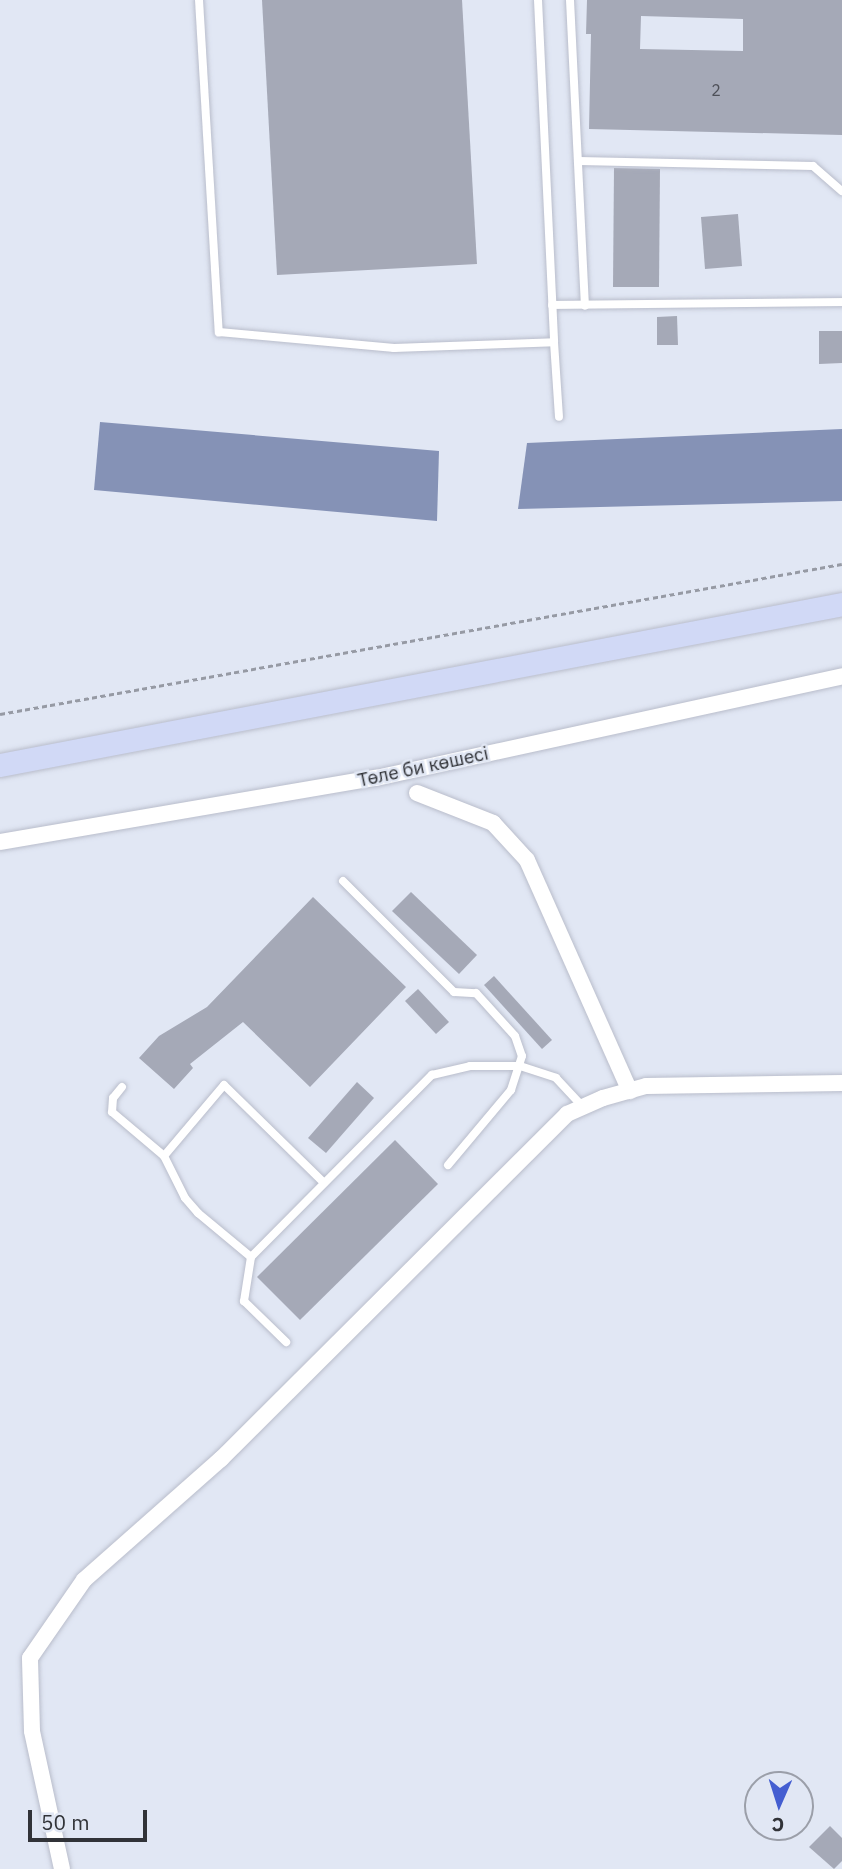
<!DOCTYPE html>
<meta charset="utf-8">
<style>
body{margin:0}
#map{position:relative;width:842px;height:1869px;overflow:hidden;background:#e1e7f4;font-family:"IBM Plex Sans",sans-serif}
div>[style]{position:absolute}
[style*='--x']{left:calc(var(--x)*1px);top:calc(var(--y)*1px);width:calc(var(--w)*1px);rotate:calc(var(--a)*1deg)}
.water>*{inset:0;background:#8592b6}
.building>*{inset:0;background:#a5a9b7}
.path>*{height:2.5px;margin-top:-1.25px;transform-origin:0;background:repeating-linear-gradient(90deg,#969aa4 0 5px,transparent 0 8.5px)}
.roads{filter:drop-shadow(0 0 2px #b9bdcb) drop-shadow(0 0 2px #b9bdcb)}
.service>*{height:8px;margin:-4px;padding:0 4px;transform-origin:4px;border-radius:4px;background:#fff}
.minor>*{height:16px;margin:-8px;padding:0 8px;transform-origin:8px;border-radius:8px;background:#fff}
.secondary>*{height:23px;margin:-11.5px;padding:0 11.5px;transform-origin:11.5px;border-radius:11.5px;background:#d1d9f6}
span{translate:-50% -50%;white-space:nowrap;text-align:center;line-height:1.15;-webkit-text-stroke:5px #e1e7f4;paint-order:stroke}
.number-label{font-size:16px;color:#4e5058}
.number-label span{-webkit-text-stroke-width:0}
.street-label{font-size:19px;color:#313338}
.north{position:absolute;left:744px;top:1771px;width:70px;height:70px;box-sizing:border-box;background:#e1e7f4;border:2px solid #9b9fa9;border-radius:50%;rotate:183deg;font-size:19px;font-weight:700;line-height:28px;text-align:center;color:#313338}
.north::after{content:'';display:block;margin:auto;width:24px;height:32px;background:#445ed1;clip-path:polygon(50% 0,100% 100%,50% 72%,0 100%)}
.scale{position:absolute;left:28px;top:1810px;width:119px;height:32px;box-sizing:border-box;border:4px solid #313338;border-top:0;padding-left:9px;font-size:21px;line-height:24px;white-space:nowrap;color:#313338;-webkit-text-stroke:5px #e1e7f4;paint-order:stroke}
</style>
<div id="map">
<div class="water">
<i style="clip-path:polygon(100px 422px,439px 451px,437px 521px,94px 490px)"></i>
<i style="clip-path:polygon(842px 429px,842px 501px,518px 509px,527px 443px)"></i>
</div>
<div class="building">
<i style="clip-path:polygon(262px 0,462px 0,477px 264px,277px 275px)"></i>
<i style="clip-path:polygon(evenodd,587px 0,842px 0,842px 135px,589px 129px,591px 34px,586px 34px,587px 0,641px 16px,743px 19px,743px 51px,640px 49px,641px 16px)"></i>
<i style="clip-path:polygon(614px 168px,660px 169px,659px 287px,613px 287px)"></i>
<i style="clip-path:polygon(738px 214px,742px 266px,705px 269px,701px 217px)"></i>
<i style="clip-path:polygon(677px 316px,678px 345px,657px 345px,657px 317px)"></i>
<i style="clip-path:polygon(819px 331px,842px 331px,842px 363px,819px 364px)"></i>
<i style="clip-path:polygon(411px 892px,477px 955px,459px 974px,392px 911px)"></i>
<i style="clip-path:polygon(313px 897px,406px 987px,310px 1087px,243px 1022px,190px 1064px,193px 1068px,174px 1089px,139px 1058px,159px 1036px,207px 1007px)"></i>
<i style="clip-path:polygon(494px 976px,552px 1040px,542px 1049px,484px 985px)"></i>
<i style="clip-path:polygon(418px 989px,449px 1022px,436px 1034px,405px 1001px)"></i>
<i style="clip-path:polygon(357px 1082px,374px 1098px,326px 1153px,308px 1138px)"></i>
<i style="clip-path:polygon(395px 1140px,438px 1184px,300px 1320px,257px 1277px)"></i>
<i style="clip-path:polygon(830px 1826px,842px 1838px,842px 1861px,834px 1869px,809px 1847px)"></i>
</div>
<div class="path">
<i style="--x:0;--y:714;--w:855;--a:-10.1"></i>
</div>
<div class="roads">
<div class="service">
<i style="--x:199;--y:0;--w:333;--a:86.6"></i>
<i style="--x:219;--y:332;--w:176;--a:5.2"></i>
<i style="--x:394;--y:348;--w:160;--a:-2.1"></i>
<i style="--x:554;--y:342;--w:75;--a:86.2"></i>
<i style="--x:538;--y:0;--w:342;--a:87.3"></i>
<i style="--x:570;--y:0;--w:306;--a:87.2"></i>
<i style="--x:579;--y:161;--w:234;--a:1.2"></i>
<i style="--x:813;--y:166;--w:38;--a:41"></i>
<i style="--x:552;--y:305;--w:290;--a:-0.6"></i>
<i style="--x:343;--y:881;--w:157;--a:45"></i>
<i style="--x:454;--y:992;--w:22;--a:3"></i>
<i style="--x:476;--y:993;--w:58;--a:47.8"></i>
<i style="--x:515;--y:1036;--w:21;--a:71"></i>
<i style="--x:522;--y:1056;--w:36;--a:108"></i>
<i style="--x:511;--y:1090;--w:98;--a:130"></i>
<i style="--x:122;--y:1087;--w:14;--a:129"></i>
<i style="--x:113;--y:1098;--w:14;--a:94"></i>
<i style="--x:112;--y:1112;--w:68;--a:40.2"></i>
<i style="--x:164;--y:1156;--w:47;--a:63.4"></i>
<i style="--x:185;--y:1198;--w:20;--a:49"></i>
<i style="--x:198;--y:1213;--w:69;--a:39.7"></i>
<i style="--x:251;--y:1257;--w:257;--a:-45.2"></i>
<i style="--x:432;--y:1075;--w:39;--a:-13"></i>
<i style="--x:470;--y:1066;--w:50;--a:0"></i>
<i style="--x:520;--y:1066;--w:38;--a:18"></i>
<i style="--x:556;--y:1078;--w:40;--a:47"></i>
<i style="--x:164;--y:1156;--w:93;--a:-49.8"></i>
<i style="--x:224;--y:1085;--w:140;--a:44.4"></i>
<i style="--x:251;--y:1257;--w:45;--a:99"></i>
<i style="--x:244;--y:1301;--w:59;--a:44.3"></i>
</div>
<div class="minor">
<i style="--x:417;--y:793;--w:82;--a:21.5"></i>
<i style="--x:493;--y:823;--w:50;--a:47.4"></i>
<i style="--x:527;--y:860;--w:253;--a:66"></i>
<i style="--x:0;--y:842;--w:381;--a:-9.7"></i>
<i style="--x:376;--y:778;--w:477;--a:-12.3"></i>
<i style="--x:62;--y:1869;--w:141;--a:-102.3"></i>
<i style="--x:32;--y:1731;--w:73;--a:-91.6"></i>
<i style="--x:30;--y:1658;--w:95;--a:-55.3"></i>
<i style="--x:84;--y:1580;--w:183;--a:-41.5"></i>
<i style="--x:221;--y:1459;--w:489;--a:-44.9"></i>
<i style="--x:567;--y:1114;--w:39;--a:-24"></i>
<i style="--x:603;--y:1098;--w:45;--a:-15.6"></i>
<i style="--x:646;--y:1086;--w:196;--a:-0.9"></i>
</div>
<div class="secondary">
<i style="--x:0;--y:765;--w:857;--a:-10.82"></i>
</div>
</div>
<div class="number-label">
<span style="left:716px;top:90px">2</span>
</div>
<div class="street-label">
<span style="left:423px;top:767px;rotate:-12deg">Төле би көшесі</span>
</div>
<div class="north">С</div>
<div class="scale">50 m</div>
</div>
